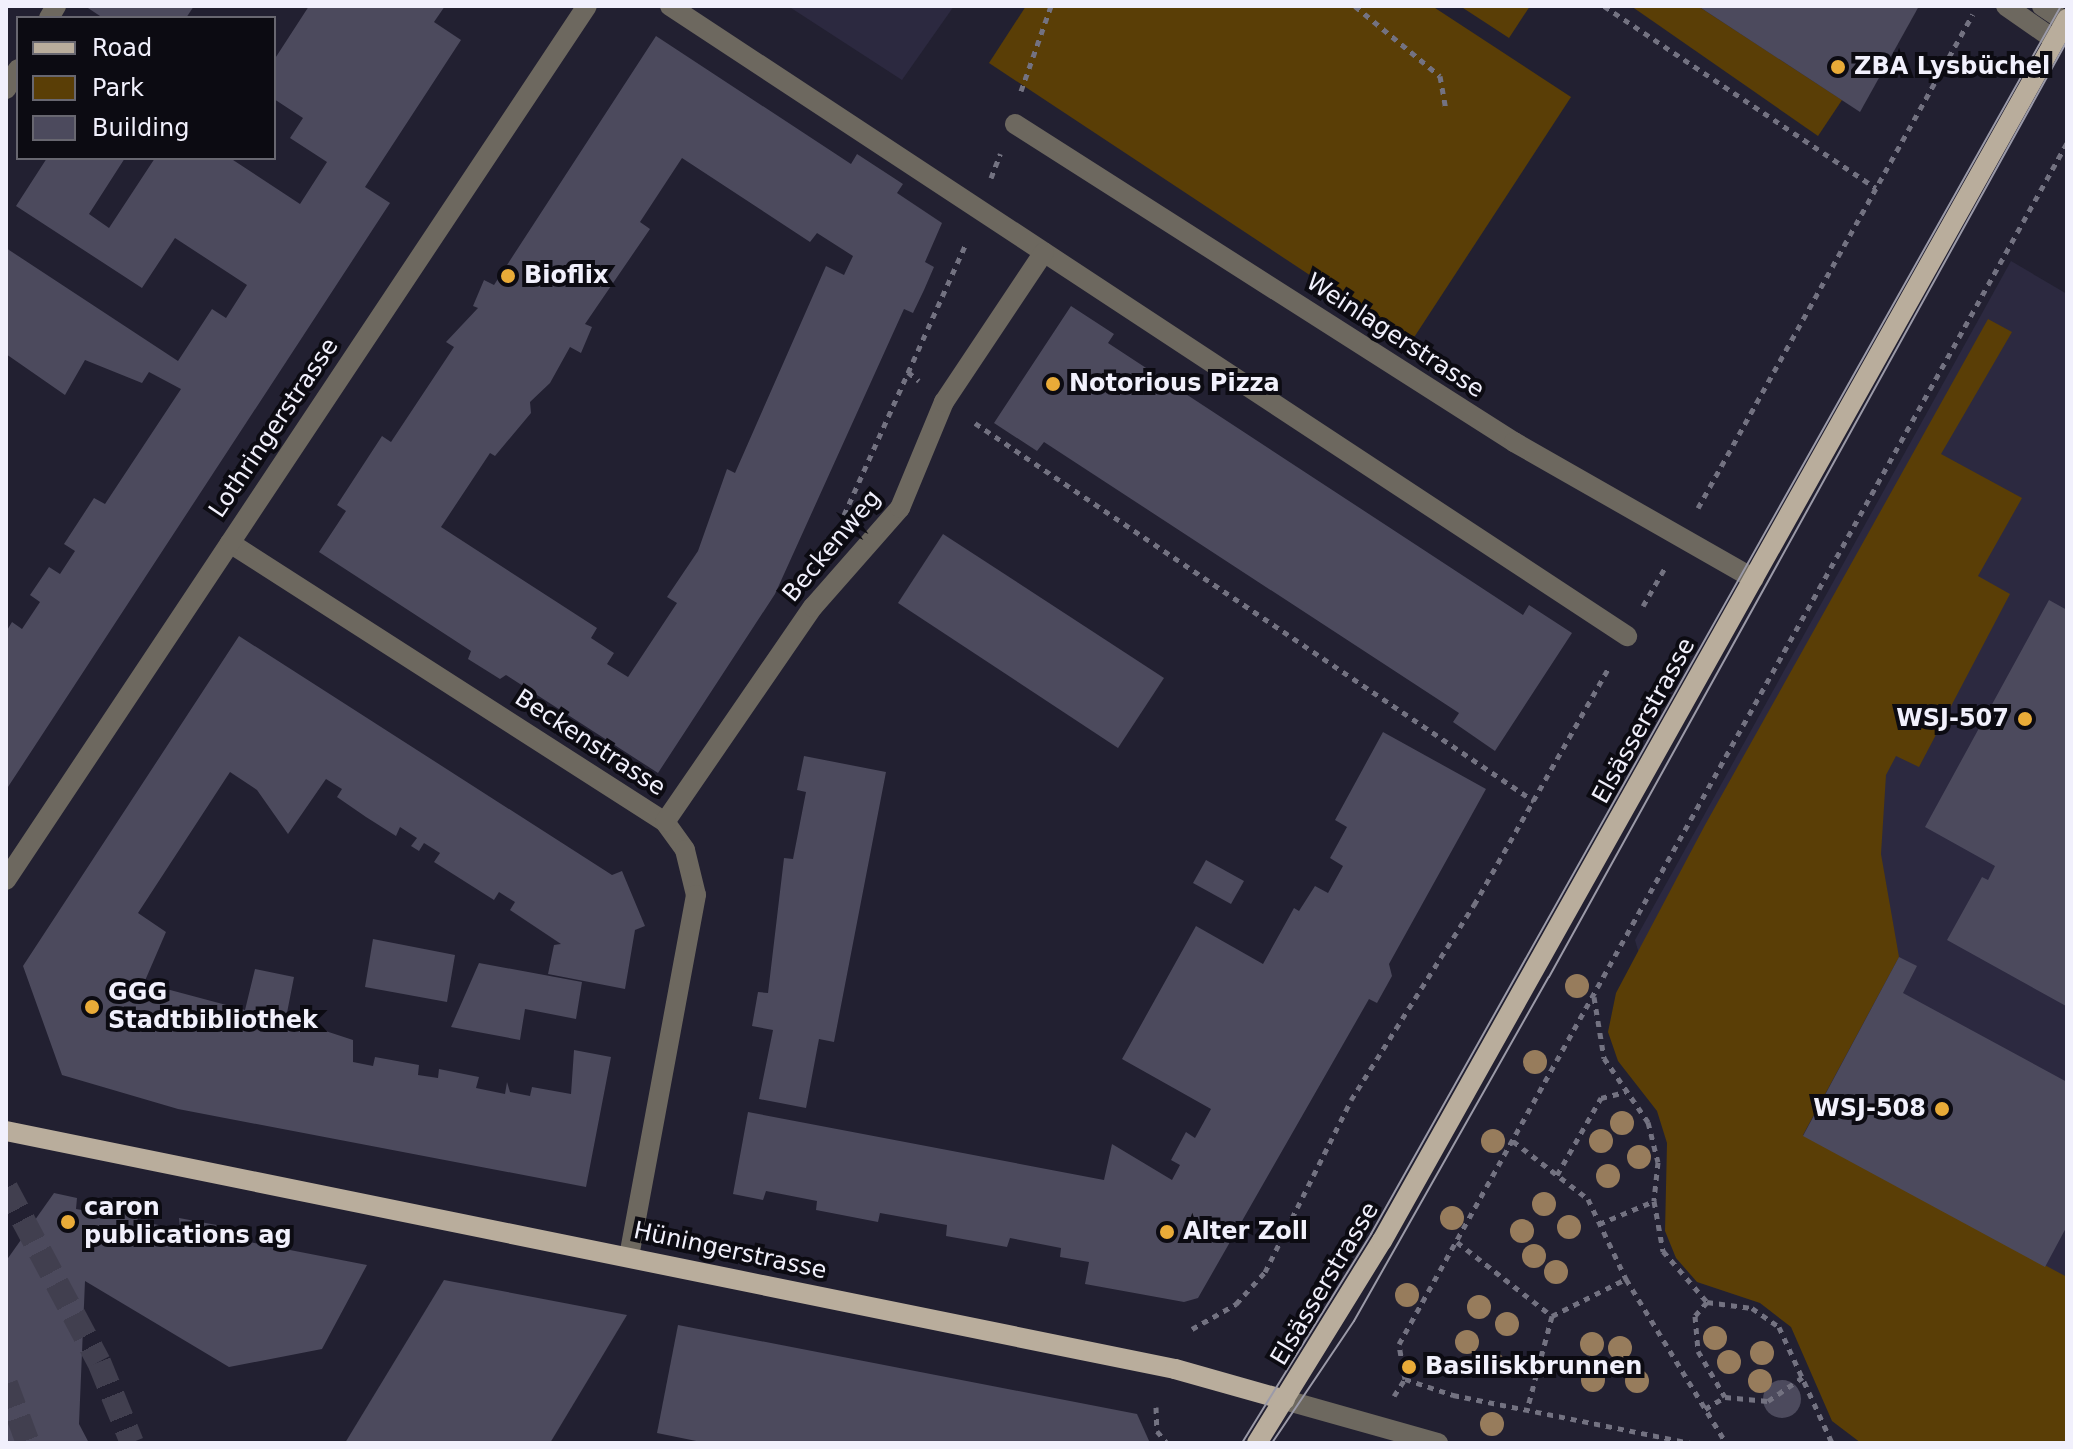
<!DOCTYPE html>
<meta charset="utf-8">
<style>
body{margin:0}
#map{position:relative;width:2073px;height:1449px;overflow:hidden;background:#222031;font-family:"DejaVu Sans",sans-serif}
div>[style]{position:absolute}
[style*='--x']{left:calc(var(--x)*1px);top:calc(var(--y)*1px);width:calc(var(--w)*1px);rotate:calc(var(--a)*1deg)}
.built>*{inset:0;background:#2c2940}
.green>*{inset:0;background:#5a3e06}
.building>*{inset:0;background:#4c4a5d}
.round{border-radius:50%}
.highway-tunnel>*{height:24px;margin-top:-12px;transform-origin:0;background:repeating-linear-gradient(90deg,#413f4f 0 24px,transparent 0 36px)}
.path>*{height:5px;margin-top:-2.5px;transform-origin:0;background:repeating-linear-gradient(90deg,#737281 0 6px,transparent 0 12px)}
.minor>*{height:20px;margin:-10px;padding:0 10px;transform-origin:10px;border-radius:10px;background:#6d685f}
.major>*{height:20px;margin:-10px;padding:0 10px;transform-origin:10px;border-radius:10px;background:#b9ad9c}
.tram>*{height:2px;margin:-1px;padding:0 1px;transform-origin:1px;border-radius:1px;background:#9b9aa8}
.trees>*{width:24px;height:24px;margin:-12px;border-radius:50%;background:#977c5c}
.dots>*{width:22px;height:22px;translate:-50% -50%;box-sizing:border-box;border:4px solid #0c0b12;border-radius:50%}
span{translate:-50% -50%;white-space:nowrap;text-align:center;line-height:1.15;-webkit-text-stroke:8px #0c0b12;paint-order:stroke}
.poi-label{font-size:24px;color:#f1f0fc;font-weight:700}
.left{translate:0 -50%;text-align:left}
.right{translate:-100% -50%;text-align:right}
.street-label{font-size:24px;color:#f1f0fc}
.frame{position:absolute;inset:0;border:8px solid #f1f0fc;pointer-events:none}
.legend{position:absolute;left:16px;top:16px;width:260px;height:144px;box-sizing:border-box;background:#0c0b12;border:2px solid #686770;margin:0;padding:10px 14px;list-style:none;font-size:24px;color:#f1f0fc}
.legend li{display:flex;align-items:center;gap:16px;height:40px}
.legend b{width:40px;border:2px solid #686770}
</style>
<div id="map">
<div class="built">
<i style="clip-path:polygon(788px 6px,954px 6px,902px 80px)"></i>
<i style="clip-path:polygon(2011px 261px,2067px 294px,2067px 1443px,1719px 1227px,1635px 940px)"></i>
</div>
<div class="green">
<i style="clip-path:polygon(1026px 6px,1432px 6px,1571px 97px,1411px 342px,989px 63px)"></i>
<i style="clip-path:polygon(1460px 6px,1530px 6px,1509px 38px)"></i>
<i style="clip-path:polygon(1631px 6px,1698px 6px,1842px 100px,1818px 136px)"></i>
<i style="clip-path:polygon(1988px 319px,2012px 332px,1941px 454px,2022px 498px,1978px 576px,2010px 594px,1919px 767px,1896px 756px,1886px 775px,1881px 854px,1899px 957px,1803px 1135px,2067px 1277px,2067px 1443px,1861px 1443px,1832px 1421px,1791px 1327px,1760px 1303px,1697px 1282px,1676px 1258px,1665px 1231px,1667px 1143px,1657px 1111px,1618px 1061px,1608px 1032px,1616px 993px,1705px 825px)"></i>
</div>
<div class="building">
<i style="clip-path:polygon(85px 6px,194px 6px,186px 18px,103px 18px)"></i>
<i style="clip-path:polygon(309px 6px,445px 6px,434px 22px,461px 40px,365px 187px,390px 203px,6px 790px,6px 632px,12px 622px,22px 629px,40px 602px,30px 595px,49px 567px,60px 574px,75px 551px,64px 544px,94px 498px,105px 504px,181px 389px,149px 372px,142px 383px,85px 360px,65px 395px,6px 354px,6px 248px,178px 361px,212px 309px,226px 318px,247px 285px,175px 238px,142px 288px,16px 206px,47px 158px,125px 158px,89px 214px,109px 228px,155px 158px,230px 158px,300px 204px,327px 162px,290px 138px,303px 118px,274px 99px,274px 60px)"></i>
<i style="clip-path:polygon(1698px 6px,1919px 6px,1860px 112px)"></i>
<i style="clip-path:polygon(evenodd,656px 36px,851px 164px,857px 154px,903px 184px,897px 193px,942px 223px,925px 262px,934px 267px,924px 290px,913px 313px,904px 309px,775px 594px,658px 773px,506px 675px,500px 679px,468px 659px,471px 651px,319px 552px,346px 511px,337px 505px,382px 436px,391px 442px,454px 347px,446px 342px,478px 308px,473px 306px,484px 280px,494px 285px,656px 36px,682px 158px,810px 242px,817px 233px,853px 256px,844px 275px,826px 266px,735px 473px,727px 469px,698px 551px,667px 597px,677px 603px,628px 677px,607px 664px,614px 653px,591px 638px,597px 628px,441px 527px,490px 453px,495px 456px,531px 413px,530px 402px,550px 383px,570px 347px,581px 353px,592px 327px,585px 324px,650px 229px,640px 222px,682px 158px)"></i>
<i style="clip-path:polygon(1071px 306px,1114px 334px,1108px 343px,1523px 615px,1529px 605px,1572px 633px,1495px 751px,1453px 722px,1459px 713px,1044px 442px,1037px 451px,994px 423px)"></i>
<i style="clip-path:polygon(943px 534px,1164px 678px,1118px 748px,898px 603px)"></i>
<i style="clip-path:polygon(2049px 600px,2067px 610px,2066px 1006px,1947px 940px,1982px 877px,1988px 880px,1995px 866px,1925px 827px)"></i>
<i style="clip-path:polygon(239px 636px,612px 875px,622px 871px,645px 926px,635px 930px,625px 989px,548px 974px,554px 945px,561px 944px,510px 910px,515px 902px,499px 892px,494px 900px,434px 862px,440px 853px,424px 843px,419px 851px,411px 846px,417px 838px,400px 827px,396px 836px,366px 817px,337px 797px,342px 789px,326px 779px,288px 834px,257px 790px,230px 772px,138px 913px,166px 932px,144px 983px,245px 1010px,255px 969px,294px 977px,286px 1018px,353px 1040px,353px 1062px,373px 1066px,375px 1057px,419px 1065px,418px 1075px,438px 1078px,439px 1069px,479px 1077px,476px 1088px,505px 1094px,507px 1082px,510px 1092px,530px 1096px,532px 1087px,571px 1094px,574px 1050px,611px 1057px,586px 1187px,178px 1109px,62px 1075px,23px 966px)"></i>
<i style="clip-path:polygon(1383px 732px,1486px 789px,1389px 964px,1392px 976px,1377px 1003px,1369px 999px,1198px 1298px,1184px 1302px,1085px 1284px,1089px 1262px,1060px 1257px,1061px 1248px,1010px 1238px,1007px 1247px,946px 1236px,947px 1225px,880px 1213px,878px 1222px,816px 1210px,817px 1201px,766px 1191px,763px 1200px,733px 1194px,748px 1112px,1104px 1180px,1112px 1144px,1172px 1180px,1180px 1165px,1171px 1160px,1186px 1132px,1195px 1138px,1211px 1109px,1122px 1059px,1196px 926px,1263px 964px,1294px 908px,1299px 911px,1315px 886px,1328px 893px,1343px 866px,1330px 858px,1347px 827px,1335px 820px)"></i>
<i style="clip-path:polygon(804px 756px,886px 772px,834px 1042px,819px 1039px,806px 1108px,759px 1099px,773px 1030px,752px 1026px,758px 992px,768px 993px,784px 858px,793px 859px,806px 792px,797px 790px)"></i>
<i style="clip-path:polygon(1206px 860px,1244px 881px,1231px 904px,1193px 883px)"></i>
<i style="clip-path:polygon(373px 939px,455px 955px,447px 1002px,365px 987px)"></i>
<i style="clip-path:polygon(1899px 957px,1917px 966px,1903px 993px,2067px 1082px,2067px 1226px,2045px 1267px,1803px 1136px)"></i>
<i style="clip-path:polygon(479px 963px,582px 982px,576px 1019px,525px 1009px,520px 1040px,451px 1027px)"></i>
<i style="clip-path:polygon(54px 1193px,77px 1198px,76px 1209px,99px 1213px,99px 1202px,141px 1210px,137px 1221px,180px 1229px,179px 1218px,222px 1226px,220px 1237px,260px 1244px,262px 1233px,290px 1239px,290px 1250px,367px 1265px,322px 1349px,229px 1367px,85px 1281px,79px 1424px,89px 1443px,6px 1443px,6px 1261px)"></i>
<i style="clip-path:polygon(444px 1280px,627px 1315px,550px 1443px,345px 1443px)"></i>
<i style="clip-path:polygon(678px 1325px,1137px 1414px,1150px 1443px,706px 1443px,657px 1433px)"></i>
<i class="round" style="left:1763px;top:1380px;width:38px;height:38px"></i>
</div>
<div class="highway-tunnel">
<i style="--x:6;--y:1188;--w:197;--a:61.9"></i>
<i style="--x:99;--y:1362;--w:87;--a:67.8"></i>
<i style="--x:6;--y:1384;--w:63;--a:69.6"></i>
</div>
<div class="path">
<i style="--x:1355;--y:6;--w:110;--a:39.5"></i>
<i style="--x:1440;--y:76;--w:34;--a:80"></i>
<i style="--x:1604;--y:6;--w:327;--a:33.8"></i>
<i style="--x:1021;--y:91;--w:90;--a:-70.6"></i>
<i style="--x:991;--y:178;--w:26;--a:-69"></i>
<i style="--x:908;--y:372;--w:14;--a:39"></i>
<i style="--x:975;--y:423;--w:675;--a:34.07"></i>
<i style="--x:1698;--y:508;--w:565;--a:-60.9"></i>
<i style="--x:844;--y:515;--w:298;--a:-65.8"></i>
<i style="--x:1643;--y:606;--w:46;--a:-60.1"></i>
<i style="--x:1594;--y:997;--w:62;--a:80.7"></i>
<i style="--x:1604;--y:1058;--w:78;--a:55.5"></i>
<i style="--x:1648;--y:1122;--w:41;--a:76"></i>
<i style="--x:1658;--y:1162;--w:39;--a:96"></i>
<i style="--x:1654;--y:1201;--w:51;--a:79.8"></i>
<i style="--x:1663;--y:1251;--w:67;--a:49.2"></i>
<i style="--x:1707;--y:1302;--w:45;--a:7.6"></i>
<i style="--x:1752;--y:1308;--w:33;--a:35"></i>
<i style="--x:1779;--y:1327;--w:128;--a:65.4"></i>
<i style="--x:1513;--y:1141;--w:95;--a:37.7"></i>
<i style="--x:1588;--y:1199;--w:89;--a:64.6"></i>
<i style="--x:1557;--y:1175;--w:89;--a:-60.3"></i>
<i style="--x:1601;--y:1098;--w:25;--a:-14"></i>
<i style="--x:1599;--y:1224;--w:60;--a:-22.7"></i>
<i style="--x:1457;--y:1242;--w:120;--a:37.9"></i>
<i style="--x:1552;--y:1316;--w:97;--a:104.9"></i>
<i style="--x:1707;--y:1302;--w:18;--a:131"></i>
<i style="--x:1695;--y:1316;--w:35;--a:85"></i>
<i style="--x:1698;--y:1351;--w:53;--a:59.6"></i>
<i style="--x:1725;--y:1397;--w:43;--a:5.3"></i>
<i style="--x:1768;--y:1401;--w:42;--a:-34.4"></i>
<i style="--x:1552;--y:1316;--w:83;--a:-26.6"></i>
<i style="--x:1626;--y:1279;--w:192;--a:58.6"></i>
<i style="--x:1192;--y:1329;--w:51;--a:-29.6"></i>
<i style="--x:1236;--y:1304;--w:43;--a:-47.8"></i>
<i style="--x:1265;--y:1272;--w:192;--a:-63.4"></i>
<i style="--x:1351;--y:1100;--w:231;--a:-57.8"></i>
<i style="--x:1474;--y:905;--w:274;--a:-60.4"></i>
<i style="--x:1405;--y:1379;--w:51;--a:18.4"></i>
<i style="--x:1453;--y:1395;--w:242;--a:11.4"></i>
<i style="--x:1394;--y:1396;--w:20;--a:-57"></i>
<i style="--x:1405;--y:1379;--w:36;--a:-100"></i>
<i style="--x:1399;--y:1344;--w:1374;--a:-60.92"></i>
<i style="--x:1156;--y:1407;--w:24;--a:88"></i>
<i style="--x:1157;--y:1431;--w:16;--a:50"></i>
<i style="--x:1705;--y:1409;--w:23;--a:-31"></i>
</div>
<div class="minor">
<i style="--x:670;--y:6;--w:1146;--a:33.36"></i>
<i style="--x:2006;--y:6;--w:60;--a:34.8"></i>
<i style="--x:2042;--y:6;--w:29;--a:34"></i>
<i style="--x:49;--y:18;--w:14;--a:-60"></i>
<i style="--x:6;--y:89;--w:23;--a:-59"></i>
<i style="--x:1015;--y:124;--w:592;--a:32.51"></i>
<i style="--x:1514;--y:442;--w:276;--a:29.7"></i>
<i style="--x:230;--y:543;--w:517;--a:32.68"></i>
<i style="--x:665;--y:822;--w:34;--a:54"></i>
<i style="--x:685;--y:850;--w:46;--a:76.3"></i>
<i style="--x:696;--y:895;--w:368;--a:100.5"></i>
<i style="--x:665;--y:822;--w:261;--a:-55.5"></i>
<i style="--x:813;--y:607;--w:132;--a:-48.7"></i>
<i style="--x:900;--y:508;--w:115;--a:-67.5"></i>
<i style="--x:944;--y:402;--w:180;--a:-56.3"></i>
<i style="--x:6;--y:880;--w:1049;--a:-56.39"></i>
<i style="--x:1285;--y:1400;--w:159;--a:15.7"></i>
</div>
<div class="major">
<i style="--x:6;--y:1131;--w:1193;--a:11.51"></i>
<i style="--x:1175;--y:1369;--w:114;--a:15.7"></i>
<i style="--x:1257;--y:1443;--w:238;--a:-58.3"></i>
<i style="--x:1382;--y:1241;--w:1401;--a:-60.73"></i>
</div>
<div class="tram">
<i style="--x:1242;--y:1443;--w:246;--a:-58.3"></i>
<i style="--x:1371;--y:1234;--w:1409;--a:-60.67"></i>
<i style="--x:1272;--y:1443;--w:147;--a:-56.1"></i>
<i style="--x:1354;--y:1321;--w:395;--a:-60.5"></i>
<i style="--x:1549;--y:977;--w:1070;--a:-61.04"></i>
</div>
<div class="trees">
<i style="left:1577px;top:986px"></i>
<i style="left:1535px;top:1062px"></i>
<i style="left:1622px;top:1123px"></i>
<i style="left:1493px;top:1141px"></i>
<i style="left:1601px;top:1141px"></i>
<i style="left:1639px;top:1157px"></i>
<i style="left:1608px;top:1176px"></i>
<i style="left:1544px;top:1204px"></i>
<i style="left:1452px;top:1218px"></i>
<i style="left:1569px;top:1227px"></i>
<i style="left:1522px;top:1231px"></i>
<i style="left:1534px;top:1256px"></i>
<i style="left:1556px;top:1272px"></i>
<i style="left:1407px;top:1295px"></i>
<i style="left:1479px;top:1307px"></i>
<i style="left:1507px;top:1324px"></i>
<i style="left:1715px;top:1338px"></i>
<i style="left:1467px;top:1342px"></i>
<i style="left:1592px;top:1344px"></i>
<i style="left:1620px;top:1348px"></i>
<i style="left:1762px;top:1353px"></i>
<i style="left:1729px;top:1362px"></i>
<i style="left:1493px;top:1364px"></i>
<i style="left:1593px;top:1380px"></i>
<i style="left:1637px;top:1381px"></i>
<i style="left:1760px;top:1381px"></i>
<i style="left:1492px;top:1424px"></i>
</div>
<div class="dots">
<i style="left:1838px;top:67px;background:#e9ab38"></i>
<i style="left:508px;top:276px;background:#e9ab38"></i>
<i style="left:1053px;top:384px;background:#e9ab38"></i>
<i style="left:2025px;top:719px;background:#e9ab38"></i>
<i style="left:92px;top:1007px;background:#e9ab38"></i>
<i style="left:1942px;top:1109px;background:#e9ab38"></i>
<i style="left:68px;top:1222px;background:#e9ab38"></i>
<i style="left:1167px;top:1232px;background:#e9ab38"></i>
<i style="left:1409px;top:1367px;background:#e9ab38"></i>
</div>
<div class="poi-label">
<span class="left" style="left:1854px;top:67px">ZBA Lysbüchel</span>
<span class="left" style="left:524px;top:276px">Bioflix</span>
<span class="left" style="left:1069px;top:384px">Notorious Pizza</span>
<span class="right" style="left:2009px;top:719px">WSJ-507</span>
<span class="left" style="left:108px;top:1007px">GGG<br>Stadtbibliothek</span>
<span class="right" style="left:1926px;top:1109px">WSJ-508</span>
<span class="left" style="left:84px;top:1222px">caron<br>publications ag</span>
<span class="left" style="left:1183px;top:1232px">Alter Zoll</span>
<span class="left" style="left:1425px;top:1367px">Basiliskbrunnen</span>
</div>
<div class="street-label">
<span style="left:1395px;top:336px;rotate:33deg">Weinlagerstrasse</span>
<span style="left:274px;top:428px;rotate:-56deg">Lothringerstrasse</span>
<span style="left:832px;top:546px;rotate:-50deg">Beckenweg</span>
<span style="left:1644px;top:721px;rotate:-61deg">Elsässerstrasse</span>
<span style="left:590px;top:743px;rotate:33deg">Beckenstrasse</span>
<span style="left:730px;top:1251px;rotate:12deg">Hüningerstrasse</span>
<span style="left:1325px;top:1284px;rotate:-59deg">Elsässerstrasse</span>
</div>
<div class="frame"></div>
<ul class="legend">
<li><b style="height:10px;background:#b9ad9c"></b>Road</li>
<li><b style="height:22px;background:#5a3e06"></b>Park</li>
<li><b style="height:22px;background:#4c4a5d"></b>Building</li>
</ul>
</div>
